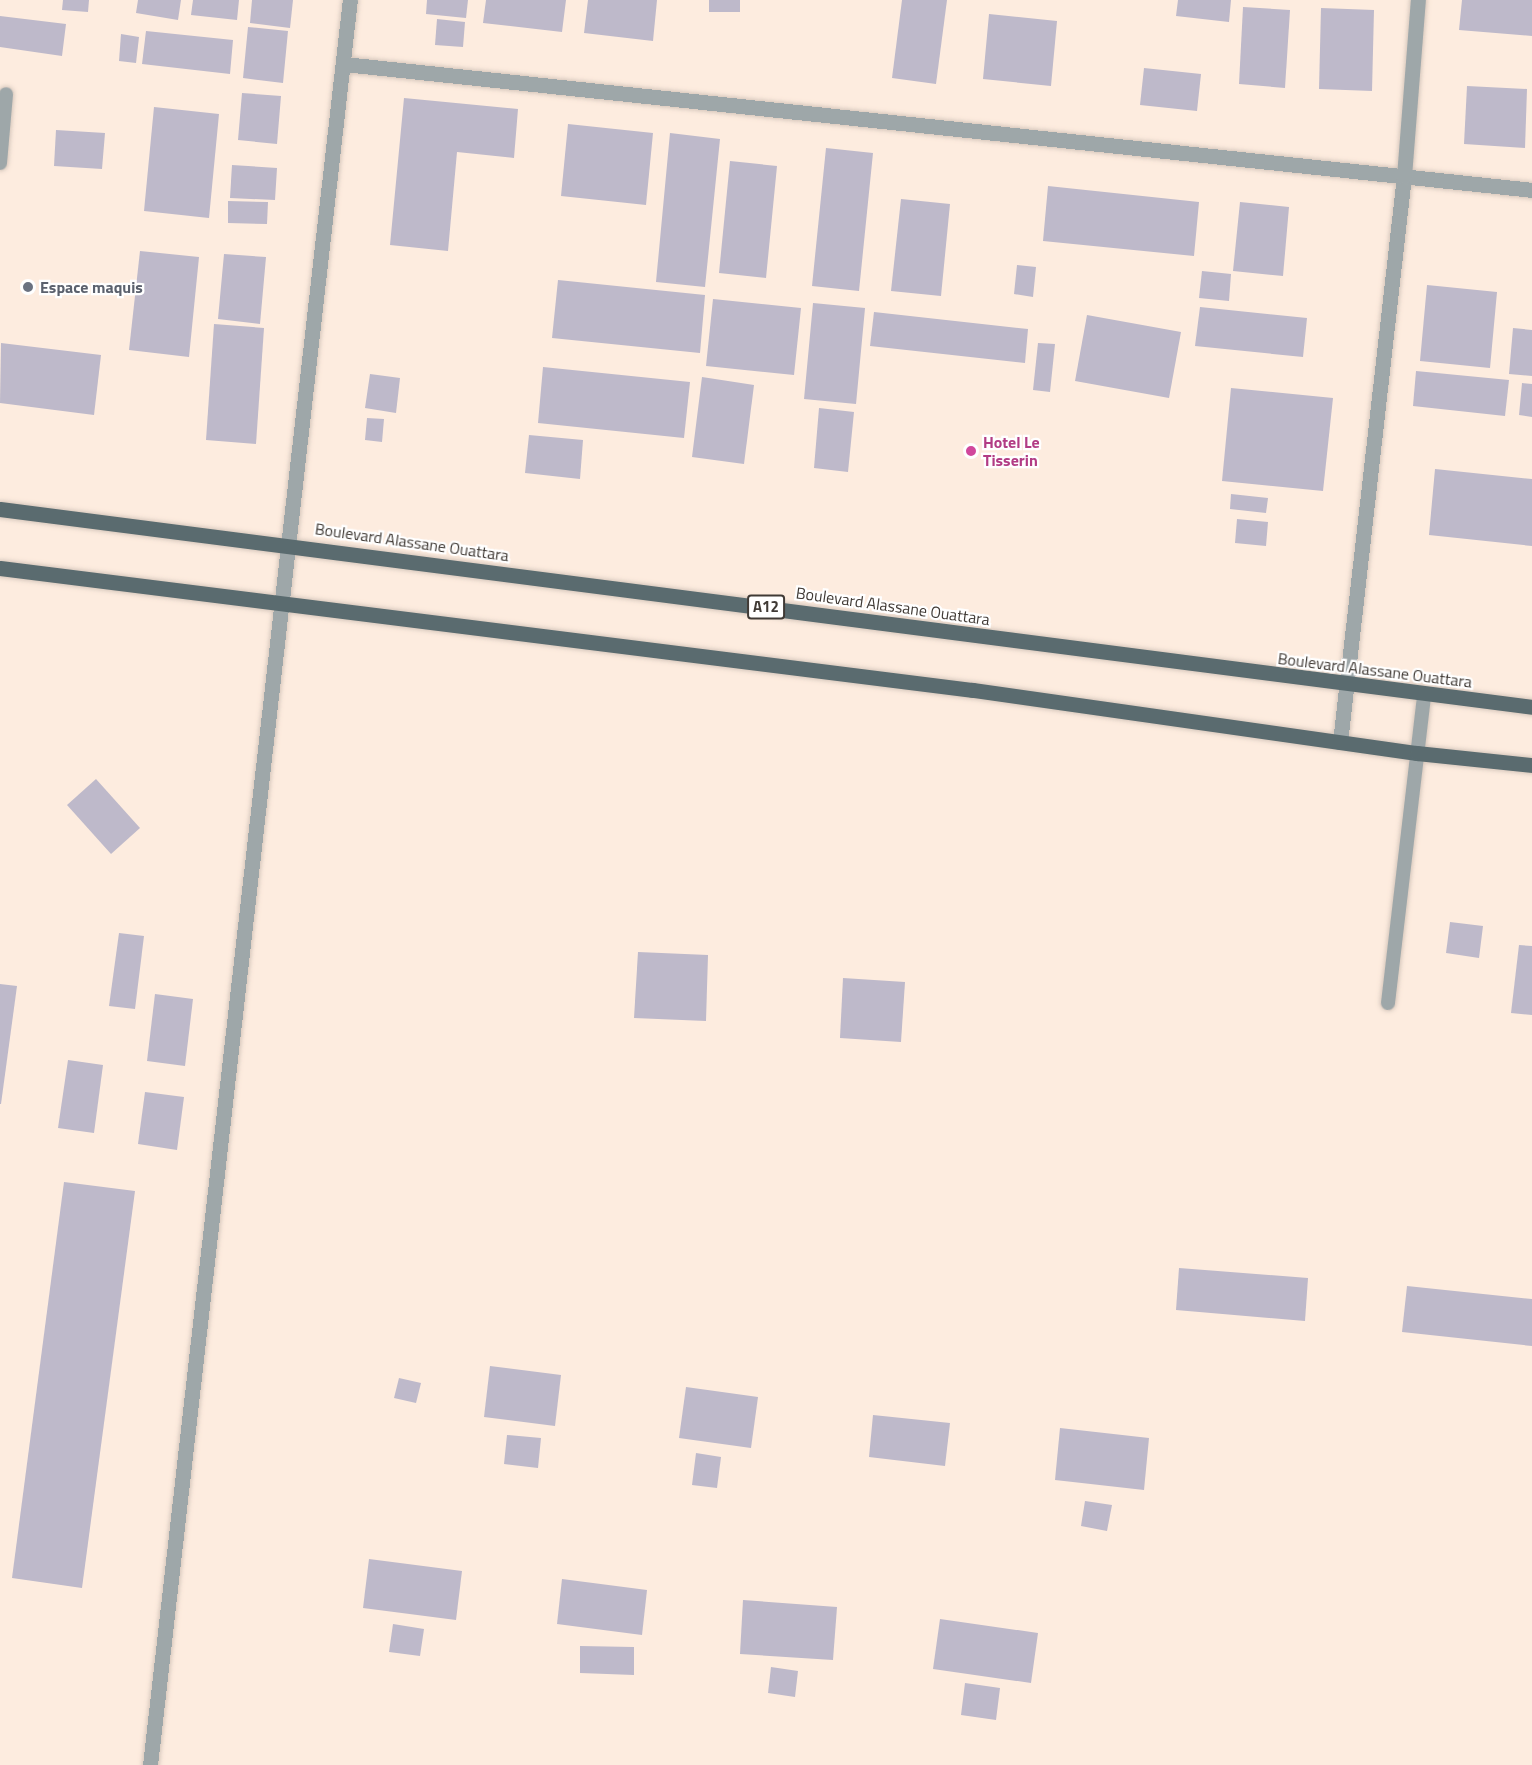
<!DOCTYPE html>
<style>
body{margin:0}
#map{position:relative;width:1532px;height:1765px;overflow:hidden;background:#fdecdf;font-family:"Titillium Web",sans-serif}
div>[style]{position:absolute}
[style*='--x']{left:calc(var(--x)*1px);top:calc(var(--y)*1px);width:calc(var(--w)*1px);rotate:calc(var(--a)*1deg)}
.building>*{inset:0;background:#beb9ca}
.roads{filter:drop-shadow(0 0 2px #d7c8bd) drop-shadow(0 0 2px #d7c8bd)}
.lane>*{height:14px;margin:-7px;padding:0 7px;transform-origin:7px;border-radius:7px;background:#9ea7a9}
.street>*{height:15px;margin:-7.5px;padding:0 7.5px;transform-origin:7.5px;border-radius:7.5px;background:#9ea7a9}
.primary>*{height:15px;margin:-7.5px;padding:0 7.5px;transform-origin:7.5px;border-radius:7.5px;background:#5a6b6f}
.dots>*{width:16px;height:16px;translate:-50% -50%;box-sizing:border-box;border:3px solid #fff;border-radius:50%}
span{translate:-50% -50%;white-space:nowrap;text-align:center;line-height:1.15;-webkit-text-stroke:4.5px #fff;paint-order:stroke}
.shield-label span{padding:2px 4px;background:#fff;border:2px solid;border-radius:4px;-webkit-text-stroke-width:0}
.shield-label{font-size:15px;color:#403a35;font-weight:700}
.worship-label{font-size:16px;color:#5b616d;font-weight:700}
.left{translate:0 -50%;text-align:left}
.hotel-label{font-size:16px;color:#b23c85;font-weight:700}
.street-label{font-size:16px;color:#403a35}
</style>
<div id="map">
<div class="building">
<i style="clip-path:polygon(63px 0,89px 0,88px 12px,62px 10px)"></i>
<i style="clip-path:polygon(138px 0,181px 0,178px 20px,136px 13px)"></i>
<i style="clip-path:polygon(193px 0,239px 0,237px 20px,191px 15px)"></i>
<i style="clip-path:polygon(252px 0,293px 0,290px 28px,250px 23px)"></i>
<i style="clip-path:polygon(427px 0,468px 0,466px 18px,426px 14px)"></i>
<i style="clip-path:polygon(486px 0,566px 0,562px 32px,483px 23px)"></i>
<i style="clip-path:polygon(588px 0,657px 0,653px 41px,584px 33px)"></i>
<i style="clip-path:polygon(709px 0,740px 0,740px 12px,709px 12px)"></i>
<i style="clip-path:polygon(902px 0,947px 0,936px 84px,892px 78px)"></i>
<i style="clip-path:polygon(1178px 0,1231px 0,1229px 22px,1176px 16px)"></i>
<i style="clip-path:polygon(1462px 0,1532px 0,1532px 36px,1459px 30px)"></i>
<i style="clip-path:polygon(1243px 7px,1290px 10px,1285px 88px,1239px 84px)"></i>
<i style="clip-path:polygon(1321px 8px,1374px 10px,1372px 91px,1319px 89px)"></i>
<i style="clip-path:polygon(989px 14px,1057px 21px,1051px 86px,983px 79px)"></i>
<i style="clip-path:polygon(0 16px,66px 24px,62px 56px,0 47px)"></i>
<i style="clip-path:polygon(437px 19px,465px 22px,463px 47px,435px 45px)"></i>
<i style="clip-path:polygon(248px 27px,288px 31px,283px 83px,243px 78px)"></i>
<i style="clip-path:polygon(146px 31px,233px 40px,230px 74px,142px 64px)"></i>
<i style="clip-path:polygon(121px 34px,139px 37px,136px 63px,119px 61px)"></i>
<i style="clip-path:polygon(1144px 68px,1201px 74px,1197px 111px,1140px 105px)"></i>
<i style="clip-path:polygon(1467px 86px,1527px 89px,1525px 148px,1464px 144px)"></i>
<i style="clip-path:polygon(242px 93px,281px 96px,277px 144px,238px 140px)"></i>
<i style="clip-path:polygon(404px 98px,518px 109px,514px 158px,457px 152px,448px 251px,390px 245px)"></i>
<i style="clip-path:polygon(154px 107px,219px 114px,209px 218px,144px 211px)"></i>
<i style="clip-path:polygon(568px 124px,653px 133px,646px 205px,561px 196px)"></i>
<i style="clip-path:polygon(56px 130px,105px 133px,102px 169px,54px 166px)"></i>
<i style="clip-path:polygon(670px 133px,720px 139px,705px 287px,656px 282px)"></i>
<i style="clip-path:polygon(826px 148px,873px 153px,859px 291px,812px 286px)"></i>
<i style="clip-path:polygon(730px 161px,777px 166px,766px 278px,719px 273px)"></i>
<i style="clip-path:polygon(232px 165px,277px 168px,275px 200px,230px 198px)"></i>
<i style="clip-path:polygon(1048px 186px,1199px 202px,1194px 256px,1043px 241px)"></i>
<i style="clip-path:polygon(901px 199px,950px 204px,941px 296px,891px 291px)"></i>
<i style="clip-path:polygon(228px 201px,268px 202px,267px 224px,228px 223px)"></i>
<i style="clip-path:polygon(1240px 202px,1289px 207px,1283px 276px,1233px 271px)"></i>
<i style="clip-path:polygon(140px 251px,199px 257px,189px 357px,129px 350px)"></i>
<i style="clip-path:polygon(224px 254px,266px 257px,260px 324px,218px 319px)"></i>
<i style="clip-path:polygon(1017px 265px,1036px 267px,1033px 297px,1014px 294px)"></i>
<i style="clip-path:polygon(1202px 271px,1231px 274px,1229px 301px,1199px 298px)"></i>
<i style="clip-path:polygon(558px 280px,705px 295px,700px 353px,552px 338px)"></i>
<i style="clip-path:polygon(1427px 285px,1497px 292px,1490px 368px,1420px 361px)"></i>
<i style="clip-path:polygon(713px 299px,801px 308px,794px 375px,706px 366px)"></i>
<i style="clip-path:polygon(813px 303px,865px 308px,856px 404px,804px 399px)"></i>
<i style="clip-path:polygon(1200px 307px,1307px 318px,1303px 357px,1195px 346px)"></i>
<i style="clip-path:polygon(874px 312px,1028px 329px,1025px 363px,870px 346px)"></i>
<i style="clip-path:polygon(1087px 315px,1181px 332px,1169px 398px,1075px 381px)"></i>
<i style="clip-path:polygon(214px 324px,264px 328px,256px 444px,206px 440px)"></i>
<i style="clip-path:polygon(1513px 328px,1532px 330px,1532px 376px,1509px 374px)"></i>
<i style="clip-path:polygon(1px 343px,101px 355px,94px 415px,0 403px)"></i>
<i style="clip-path:polygon(1038px 343px,1055px 344px,1050px 392px,1033px 390px)"></i>
<i style="clip-path:polygon(543px 367px,690px 382px,684px 438px,538px 423px)"></i>
<i style="clip-path:polygon(1416px 371px,1509px 380px,1505px 416px,1413px 406px)"></i>
<i style="clip-path:polygon(370px 374px,400px 378px,396px 413px,365px 408px)"></i>
<i style="clip-path:polygon(702px 377px,754px 385px,744px 464px,692px 457px)"></i>
<i style="clip-path:polygon(1522px 383px,1532px 384px,1532px 417px,1519px 415px)"></i>
<i style="clip-path:polygon(1231px 388px,1333px 398px,1323px 491px,1222px 481px)"></i>
<i style="clip-path:polygon(819px 408px,854px 412px,848px 472px,814px 468px)"></i>
<i style="clip-path:polygon(367px 418px,384px 419px,382px 442px,365px 440px)"></i>
<i style="clip-path:polygon(529px 435px,583px 440px,580px 479px,525px 473px)"></i>
<i style="clip-path:polygon(1435px 469px,1532px 479px,1532px 546px,1429px 535px)"></i>
<i style="clip-path:polygon(1231px 494px,1268px 498px,1266px 513px,1230px 509px)"></i>
<i style="clip-path:polygon(1237px 519px,1268px 522px,1266px 546px,1235px 543px)"></i>
<i style="clip-path:polygon(96px 779px,140px 828px,111px 854px,67px 805px)"></i>
<i style="clip-path:polygon(1450px 922px,1483px 926px,1479px 958px,1446px 953px)"></i>
<i style="clip-path:polygon(119px 933px,144px 936px,135px 1009px,109px 1006px)"></i>
<i style="clip-path:polygon(1519px 945px,1532px 946px,1532px 1015px,1511px 1013px)"></i>
<i style="clip-path:polygon(638px 952px,708px 955px,706px 1021px,634px 1018px)"></i>
<i style="clip-path:polygon(843px 978px,905px 982px,901px 1042px,840px 1038px)"></i>
<i style="clip-path:polygon(0 984px,17px 986px,1px 1104px,0 1104px)"></i>
<i style="clip-path:polygon(155px 994px,193px 999px,185px 1066px,147px 1061px)"></i>
<i style="clip-path:polygon(68px 1060px,103px 1065px,94px 1133px,58px 1128px)"></i>
<i style="clip-path:polygon(145px 1092px,184px 1097px,177px 1150px,138px 1144px)"></i>
<i style="clip-path:polygon(64px 1182px,135px 1191px,82px 1588px,12px 1578px)"></i>
<i style="clip-path:polygon(1179px 1268px,1308px 1278px,1305px 1321px,1176px 1310px)"></i>
<i style="clip-path:polygon(1407px 1286px,1532px 1299px,1532px 1346px,1402px 1332px)"></i>
<i style="clip-path:polygon(490px 1366px,561px 1375px,555px 1426px,484px 1417px)"></i>
<i style="clip-path:polygon(399px 1378px,421px 1383px,416px 1403px,394px 1398px)"></i>
<i style="clip-path:polygon(686px 1387px,758px 1397px,751px 1448px,679px 1438px)"></i>
<i style="clip-path:polygon(873px 1415px,950px 1423px,945px 1466px,869px 1457px)"></i>
<i style="clip-path:polygon(1060px 1428px,1149px 1438px,1144px 1490px,1055px 1480px)"></i>
<i style="clip-path:polygon(507px 1435px,541px 1438px,538px 1468px,504px 1464px)"></i>
<i style="clip-path:polygon(696px 1453px,721px 1457px,717px 1488px,692px 1485px)"></i>
<i style="clip-path:polygon(1085px 1501px,1112px 1505px,1107px 1531px,1081px 1526px)"></i>
<i style="clip-path:polygon(369px 1559px,462px 1571px,456px 1620px,363px 1608px)"></i>
<i style="clip-path:polygon(562px 1579px,647px 1590px,642px 1635px,557px 1624px)"></i>
<i style="clip-path:polygon(743px 1600px,837px 1607px,833px 1660px,740px 1654px)"></i>
<i style="clip-path:polygon(940px 1619px,1038px 1633px,1031px 1683px,933px 1669px)"></i>
<i style="clip-path:polygon(393px 1624px,424px 1629px,420px 1656px,389px 1652px)"></i>
<i style="clip-path:polygon(580px 1646px,634px 1647px,634px 1675px,580px 1673px)"></i>
<i style="clip-path:polygon(771px 1667px,798px 1671px,795px 1697px,768px 1693px)"></i>
<i style="clip-path:polygon(965px 1683px,1000px 1688px,996px 1720px,961px 1715px)"></i>
</div>
<div class="roads">
<div class="lane">
<i style="--x:0;--y:163;--w:69;--a:-85"></i>
<i style="--x:1388;--y:1003;--w:310;--a:-83.3"></i>
</div>
<div class="street">
<i style="--x:344;--y:64;--w:1195;--a:6.05"></i>
<i style="--x:1340;--y:742;--w:570;--a:-83.55"></i>
<i style="--x:1404;--y:176;--w:177;--a:-85.5"></i>
<i style="--x:150;--y:1765;--w:1776;--a:-83.54"></i>
</div>
<div class="primary">
<i style="--x:0;--y:509;--w:1545;--a:7.36"></i>
<i style="--x:0;--y:568;--w:981;--a:7.15"></i>
<i style="--x:973;--y:690;--w:448;--a:8.1"></i>
<i style="--x:1417;--y:753;--w:116;--a:6"></i>
</div>
</div>
<div class="dots">
<i style="left:28px;top:287px;background:#6b7280"></i>
<i style="left:971px;top:451px;background:#d1479c"></i>
</div>
<div class="shield-label">
<span style="left:766px;top:607px">A12</span>
</div>
<div class="worship-label">
<span class="left" style="left:40px;top:287px">Espace maquis</span>
</div>
<div class="hotel-label">
<span class="left" style="left:983px;top:451px">Hotel Le<br>Tisserin</span>
</div>
<div class="street-label">
<span style="left:412px;top:542px;rotate:8deg">Boulevard Alassane Ouattara</span>
<span style="left:893px;top:606px;rotate:8deg">Boulevard Alassane Ouattara</span>
<span style="left:1375px;top:670px;rotate:7deg">Boulevard Alassane Ouattara</span>
</div>
</div>
